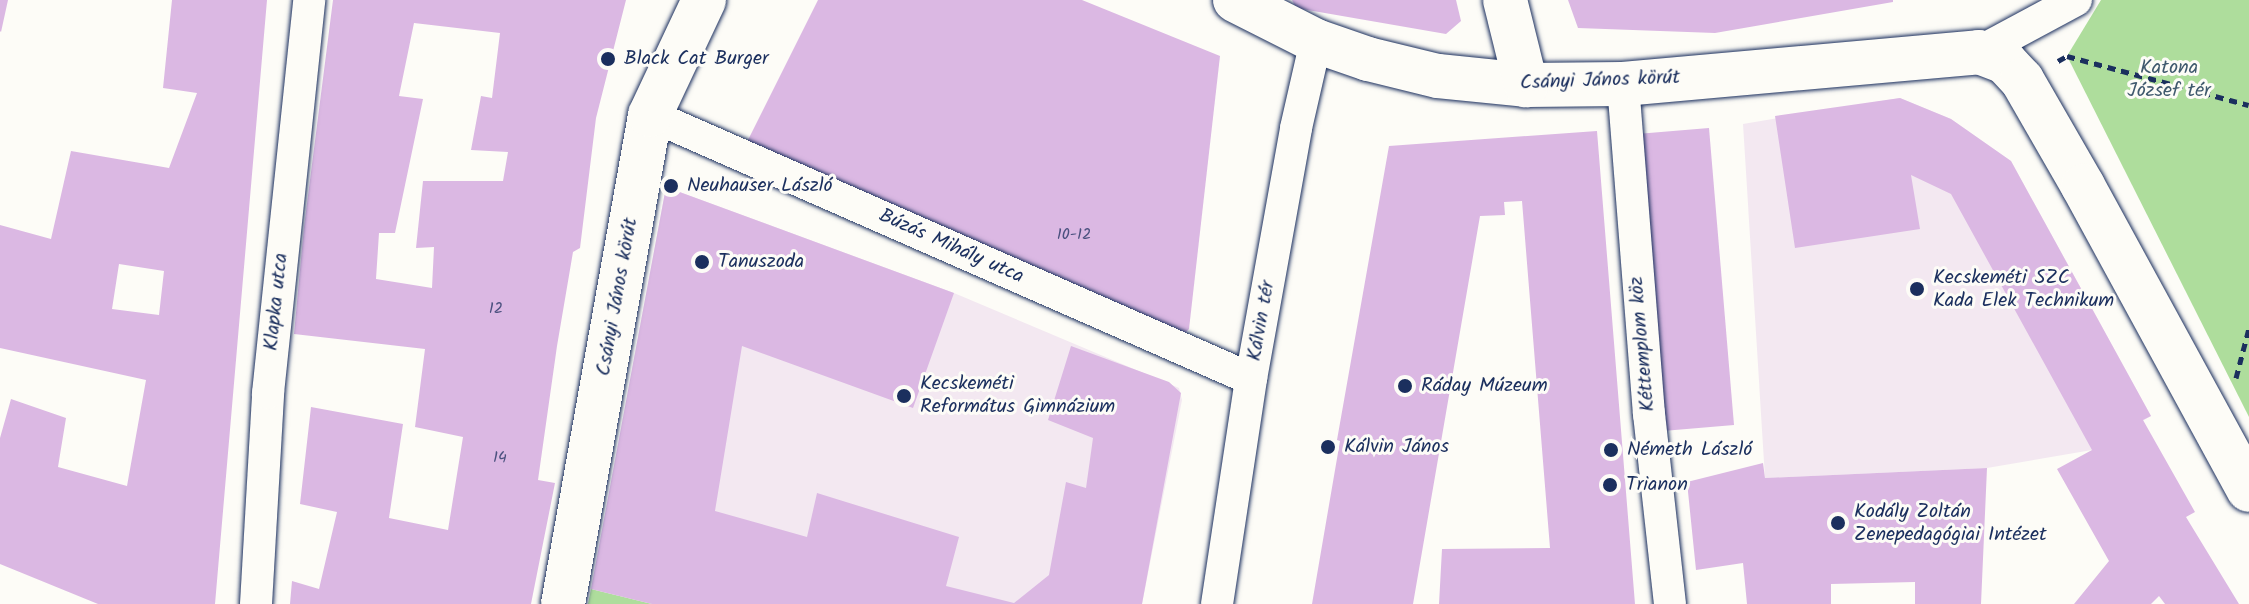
<!DOCTYPE html>
<meta charset="utf-8">
<style>
body{margin:0}
#map{position:relative;width:2249px;height:604px;overflow:hidden;background:#fdfcf7;font-family:Kalam,sans-serif}
div>[style]{position:absolute}
[style*='--x']{left:calc(var(--x)*1px);top:calc(var(--y)*1px);width:calc(var(--w)*1px);rotate:calc(var(--a)*1deg)}
.built>*{inset:0;background:#f3e8f1}
.green>*{inset:0;background:#aedd9c}
.building>*{inset:0;background:#dbb8e3}
.path>*{height:5px;margin-top:-2.5px;transform-origin:0;background:repeating-linear-gradient(90deg,#1b2f5e 0 8px,transparent 0 14px)}
.roads{filter:drop-shadow(0 0 2px #1b2f5e) drop-shadow(0 0 2px #1b2f5e)}
.street>*{height:32px;margin:-16px;padding:0 16px;transform-origin:16px;border-radius:16px;background:#fdfcf7}
.secondary>*{height:44px;margin:-22px;padding:0 22px;transform-origin:22px;border-radius:22px;background:#fdfcf7}
.dots>*{width:22px;height:22px;translate:-50% -50%;box-sizing:border-box;border:4px solid #fdfcf7;border-radius:50%}
span{translate:-50% -50%;white-space:nowrap;text-align:center;line-height:1.15;-webkit-text-stroke:6px #fdfcf7;paint-order:stroke}
.number-label{font-size:16px;color:#4b517f}
.number-label span{-webkit-text-stroke-width:0}
.poi-label{font-size:20px;color:#1b2f5e}
.left{translate:0 -50%;text-align:left}
.park-label{font-size:20px;color:#405a6e}
.street-label{font-size:20px;color:#1b2f5e}
</style>
<div id="map">
<div class="built">
<i style="clip-path:polygon(1900px 98px,1951px 119px,2011px 161px,2151px 416px,2092px 450px,1987px 468px,1765px 478px,1743px 124px)"></i>
<i style="clip-path:polygon(666px 187px,954px 293px,1179px 388px,1182px 400px,1142px 604px,652px 604px,591px 589px)"></i>
</div>
<div class="green">
<i style="clip-path:polygon(2101px 0,2249px 0,2249px 417px,2067px 56px)"></i>
<i style="clip-path:polygon(591px 589px,652px 604px,588px 604px)"></i>
</div>
<div class="building">
<i style="clip-path:polygon(0 0,8px 0,1px 32px,0 31px)"></i>
<i style="clip-path:polygon(evenodd,172px 0,267px 0,215px 604px,98px 604px,0 564px,0 438px,11px 399px,66px 418px,58px 467px,127px 486px,146px 380px,0 348px,0 225px,51px 239px,71px 151px,169px 168px,197px 93px,163px 88px,172px 0,119px 264px,164px 271px,159px 315px,112px 309px,119px 264px)"></i>
<i style="clip-path:polygon(evenodd,333px 0,626px 0,596px 118px,580px 248px,573px 252px,557px 346px,538px 480px,555px 483px,531px 604px,290px 604px,292px 581px,319px 589px,337px 512px,300px 504px,311px 407px,403px 424px,389px 518px,448px 530px,463px 437px,415px 427px,425px 349px,294px 334px,304px 227px,333px 0,414px 23px,500px 33px,492px 98px,481px 96px,471px 150px,508px 152px,503px 181px,423px 181px,416px 248px,434px 247px,432px 288px,376px 279px,379px 233px,395px 233px,423px 99px,399px 96px,414px 23px)"></i>
<i style="clip-path:polygon(818px 0,1082px 0,1220px 56px,1189px 329px,1185px 333px,745px 146px)"></i>
<i style="clip-path:polygon(1292px 0,1456px 0,1461px 21px,1446px 34px,1296px 8px)"></i>
<i style="clip-path:polygon(1568px 0,1893px 0,1893px 2px,1715px 33px,1578px 28px)"></i>
<i style="clip-path:polygon(1900px 98px,1951px 119px,2011px 161px,2151px 416px,2143px 420px,2195px 512px,2186px 517px,2239px 604px,2165px 604px,2159px 596px,2151px 604px,2074px 604px,2109px 561px,2057px 469px,2092px 450px,1951px 194px,1911px 175px,1920px 229px,1795px 248px,1775px 116px)"></i>
<i style="clip-path:polygon(1709px 128px,1734px 425px,1663px 431px,1637px 134px)"></i>
<i style="clip-path:polygon(1597px 131px,1635px 604px,1439px 604px,1442px 549px,1550px 548px,1522px 201px,1504px 202px,1505px 215px,1480px 216px,1413px 604px,1312px 604px,1340px 441px,1337px 440px,1389px 146px)"></i>
<i style="clip-path:polygon(666px 187px,954px 293px,913px 408px,742px 346px,715px 511px,807px 537px,817px 493px,959px 537px,946px 586px,1014px 603px,1049px 575px,1066px 482px,1086px 488px,1093px 438px,1048px 420px,1071px 346px,1169px 382px,1181px 393px,1142px 604px,652px 604px,591px 589px)"></i>
<i style="clip-path:polygon(1763px 463px,1765px 478px,1987px 468px,1981px 604px,1915px 604px,1915px 582px,1831px 584px,1831px 604px,1747px 604px,1743px 563px,1696px 570px,1687px 482px)"></i>
</div>
<div class="path">
<i style="--x:2058;--y:61;--w:10;--a:-29"></i>
<i style="--x:2067;--y:56;--w:188;--a:15.1"></i>
<i style="--x:2236;--y:378;--w:52;--a:-75.4"></i>
</div>
<div class="roads">
<div class="street">
<i style="--x:1979;--y:52;--w:110;--a:-28.2"></i>
<i style="--x:1623;--y:84;--w:331;--a:85.5"></i>
<i style="--x:1649;--y:414;--w:191;--a:83.7"></i>
<i style="--x:650;--y:115;--w:656;--a:23.71"></i>
<i style="--x:256;--y:604;--w:211;--a:-86.7"></i>
<i style="--x:268;--y:393;--w:395;--a:-84"></i>
<i style="--x:1217;--y:604;--w:228;--a:-81.4"></i>
<i style="--x:1251;--y:379;--w:255;--a:-79.8"></i>
<i style="--x:1296;--y:128;--w:89;--a:-77.1"></i>
</div>
<div class="secondary">
<i style="--x:1235;--y:0;--w:91;--a:26.8"></i>
<i style="--x:1316;--y:41;--w:55;--a:19.1"></i>
<i style="--x:1368;--y:59;--w:72;--a:13.7"></i>
<i style="--x:1438;--y:76;--w:88;--a:5.8"></i>
<i style="--x:1526;--y:85;--w:97;--a:-0.6"></i>
<i style="--x:1623;--y:84;--w:357;--a:-5.1"></i>
<i style="--x:1979;--y:52;--w:28;--a:21"></i>
<i style="--x:2005;--y:62;--w:25;--a:47"></i>
<i style="--x:2022;--y:80;--w:122;--a:60.1"></i>
<i style="--x:2083;--y:186;--w:346;--a:61.4"></i>
<i style="--x:1505;--y:0;--w:88;--a:76.1"></i>
<i style="--x:563;--y:604;--w:497;--a:-79.9"></i>
<i style="--x:650;--y:115;--w:127;--a:-64.8"></i>
</div>
</div>
<div class="dots">
<i style="left:608px;top:59px;background:#1b2f5e"></i>
<i style="left:671px;top:186px;background:#1b2f5e"></i>
<i style="left:702px;top:262px;background:#1b2f5e"></i>
<i style="left:1917px;top:289px;background:#1b2f5e"></i>
<i style="left:1405px;top:386px;background:#1b2f5e"></i>
<i style="left:904px;top:396px;background:#1b2f5e"></i>
<i style="left:1328px;top:447px;background:#1b2f5e"></i>
<i style="left:1611px;top:450px;background:#1b2f5e"></i>
<i style="left:1610px;top:485px;background:#1b2f5e"></i>
<i style="left:1838px;top:523px;background:#1b2f5e"></i>
</div>
<div class="number-label">
<span style="left:1074px;top:235px">10-12</span>
<span style="left:496px;top:309px">12</span>
<span style="left:500px;top:458px">14</span>
</div>
<div class="poi-label">
<span class="left" style="left:624px;top:59px">Black Cat Burger</span>
<span class="left" style="left:687px;top:186px">Neuhauser László</span>
<span class="left" style="left:718px;top:262px">Tanuszoda</span>
<span class="left" style="left:1933px;top:290px">Kecskeméti SZC<br>Kada Elek Technikum</span>
<span class="left" style="left:920px;top:396px">Kecskeméti<br>Református Gimnázium</span>
<span class="left" style="left:1421px;top:386px">Ráday Múzeum</span>
<span class="left" style="left:1344px;top:447px">Kálvin János</span>
<span class="left" style="left:1627px;top:450px">Németh László</span>
<span class="left" style="left:1626px;top:485px">Trianon</span>
<span class="left" style="left:1854px;top:524px">Kodály Zoltán<br>Zenepedagógiai Intézet</span>
</div>
<div class="park-label">
<span style="left:2169px;top:80px">Katona<br>József tér</span>
</div>
<div class="street-label">
<span style="left:1600px;top:81px;rotate:-2deg">Csányi János körút</span>
<span style="left:951px;top:247px;rotate:24deg">Búzás Mihály utca</span>
<span style="left:618px;top:297px;rotate:-80deg">Csányi János körút</span>
<span style="left:277px;top:302px;rotate:-84deg">Klapka utca</span>
<span style="left:1262px;top:321px;rotate:-80deg">Kálvin tér</span>
<span style="left:1643px;top:344px;rotate:-95deg">Kéttemplom köz</span>
</div>
</div>
